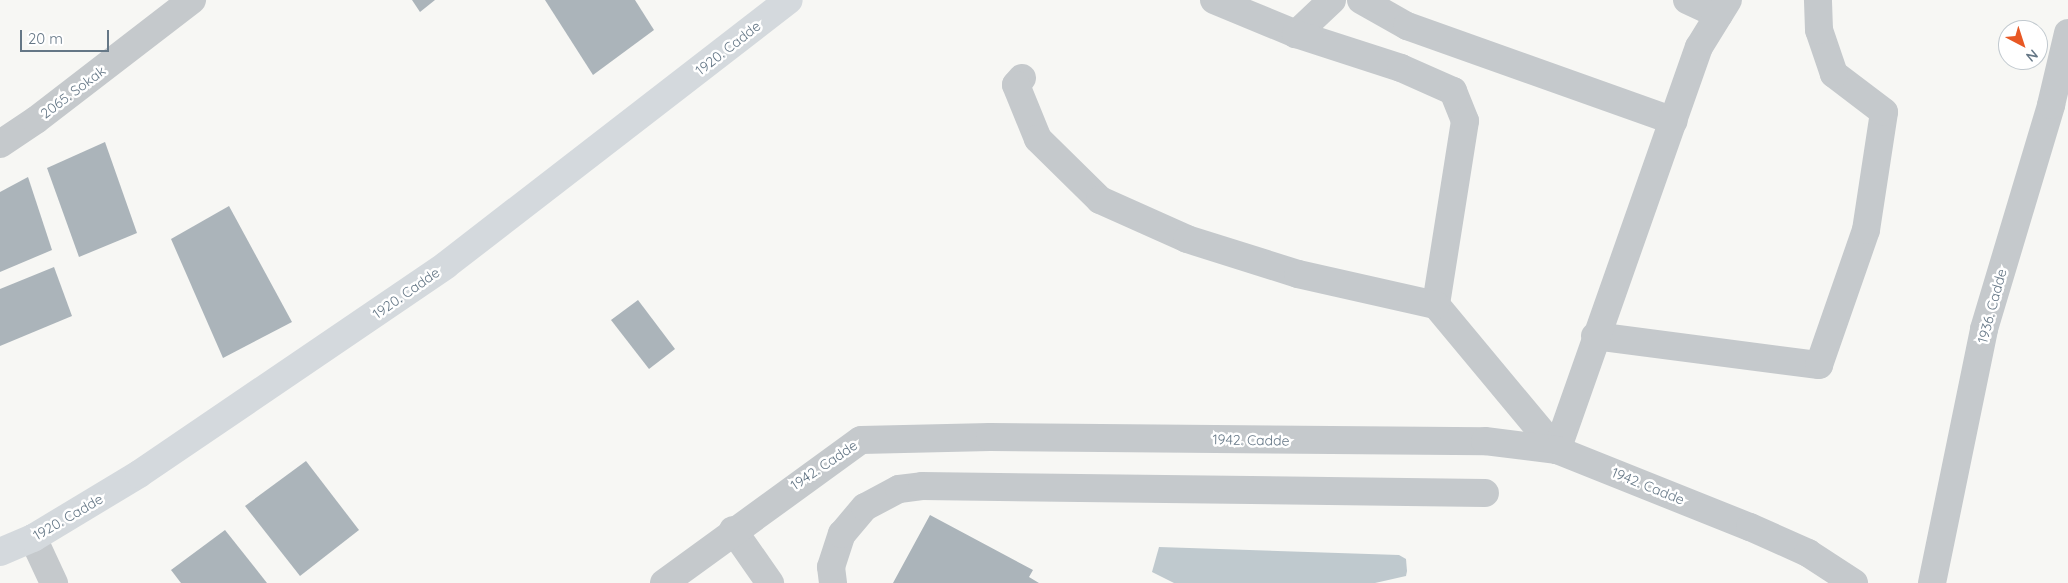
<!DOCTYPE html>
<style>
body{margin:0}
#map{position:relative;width:2068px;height:583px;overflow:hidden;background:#f7f7f4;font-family:Quicksand,sans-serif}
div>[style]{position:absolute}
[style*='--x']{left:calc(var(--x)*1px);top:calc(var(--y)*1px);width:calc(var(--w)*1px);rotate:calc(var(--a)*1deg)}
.water>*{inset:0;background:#bfc9ce}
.building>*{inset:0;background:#abb4ba}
.minor>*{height:28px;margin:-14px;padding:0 14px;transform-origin:14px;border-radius:14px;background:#c5c9cc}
.major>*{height:28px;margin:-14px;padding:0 14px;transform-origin:14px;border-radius:14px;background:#d4d9dd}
span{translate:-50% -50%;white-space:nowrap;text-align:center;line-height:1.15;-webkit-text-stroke:5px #fff;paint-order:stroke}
.street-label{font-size:14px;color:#657786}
.north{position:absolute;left:1998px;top:20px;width:50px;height:50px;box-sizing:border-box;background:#fff;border:1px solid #c1c9cf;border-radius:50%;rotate:140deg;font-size:14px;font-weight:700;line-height:20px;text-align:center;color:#657786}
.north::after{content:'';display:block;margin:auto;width:18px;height:22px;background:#e85824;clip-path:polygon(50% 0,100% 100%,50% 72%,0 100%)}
.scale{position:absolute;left:20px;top:30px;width:89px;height:22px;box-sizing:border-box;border:2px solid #657786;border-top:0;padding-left:6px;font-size:15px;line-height:18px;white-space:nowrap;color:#657786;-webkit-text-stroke:4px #fff;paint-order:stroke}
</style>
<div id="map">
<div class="water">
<i style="clip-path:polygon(1159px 547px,1399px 555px,1406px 559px,1407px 571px,1406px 576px,1375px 583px,1174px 583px,1152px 572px)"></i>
</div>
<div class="building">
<i style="clip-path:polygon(412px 0,435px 0,420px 12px)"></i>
<i style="clip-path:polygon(545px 0,635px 0,654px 30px,593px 75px)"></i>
<i style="clip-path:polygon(105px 142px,137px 233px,79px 257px,47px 168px)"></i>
<i style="clip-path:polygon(28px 177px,52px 250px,0 272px,0 192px)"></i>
<i style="clip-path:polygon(229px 206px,292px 322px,223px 358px,171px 239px)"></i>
<i style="clip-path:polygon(54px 267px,72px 316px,0 346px,0 289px)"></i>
<i style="clip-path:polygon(638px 300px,675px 349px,649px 369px,611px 320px)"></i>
<i style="clip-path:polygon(306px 461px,359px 530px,300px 576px,245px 506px)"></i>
<i style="clip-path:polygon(930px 515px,1033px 570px,1029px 577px,1039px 583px,893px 583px)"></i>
<i style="clip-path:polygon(225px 530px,267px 583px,181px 583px,171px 570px)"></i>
</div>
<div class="minor">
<i style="--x:1214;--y:0;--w:89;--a:22.5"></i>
<i style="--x:1332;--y:0;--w:50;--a:136.6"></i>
<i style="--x:1296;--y:34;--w:110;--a:17.9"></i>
<i style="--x:1401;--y:68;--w:57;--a:23.9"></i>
<i style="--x:1453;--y:91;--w:32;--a:68"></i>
<i style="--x:1465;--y:121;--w:186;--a:99"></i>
<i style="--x:1436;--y:305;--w:189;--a:50.2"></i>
<i style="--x:1361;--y:0;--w:53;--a:29.5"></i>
<i style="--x:1407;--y:26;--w:283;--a:19.6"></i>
<i style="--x:1687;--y:0;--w:35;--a:25"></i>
<i style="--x:1022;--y:78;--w:9;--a:131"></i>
<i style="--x:1016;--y:85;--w:58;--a:67.8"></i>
<i style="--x:1038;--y:139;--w:87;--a:44.5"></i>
<i style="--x:1100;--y:200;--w:95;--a:24.1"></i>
<i style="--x:1187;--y:239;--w:116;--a:17.5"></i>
<i style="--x:1298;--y:274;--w:141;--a:12.7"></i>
<i style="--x:0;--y:144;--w:43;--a:-33.7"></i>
<i style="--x:36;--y:120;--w:197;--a:-37.6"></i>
<i style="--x:1595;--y:336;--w:226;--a:7.4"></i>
<i style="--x:1819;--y:365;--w:143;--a:-70.8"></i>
<i style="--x:1866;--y:230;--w:119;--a:-81.3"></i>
<i style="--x:1884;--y:112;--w:63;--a:-142.8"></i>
<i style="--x:1834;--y:74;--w:46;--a:-108.8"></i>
<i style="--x:1819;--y:30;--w:30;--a:-92"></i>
<i style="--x:1557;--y:450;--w:427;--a:-70.6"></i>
<i style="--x:1699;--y:47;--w:55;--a:-58.3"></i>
<i style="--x:733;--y:530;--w:65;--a:55.1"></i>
<i style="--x:33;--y:538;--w:50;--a:65"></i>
<i style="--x:664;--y:583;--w:243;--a:-36"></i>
<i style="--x:861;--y:440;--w:129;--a:-1.3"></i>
<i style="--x:990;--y:437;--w:495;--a:0.5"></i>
<i style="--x:1485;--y:441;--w:73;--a:7.1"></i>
<i style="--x:1557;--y:450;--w:208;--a:21.8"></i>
<i style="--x:1750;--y:527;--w:64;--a:24.1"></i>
<i style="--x:1808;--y:553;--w:55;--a:33.1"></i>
<i style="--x:833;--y:583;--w:16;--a:-97"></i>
<i style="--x:831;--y:567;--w:35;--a:-72"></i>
<i style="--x:842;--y:534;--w:35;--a:-50"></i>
<i style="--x:865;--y:507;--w:38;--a:-28"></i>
<i style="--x:899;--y:489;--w:23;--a:-7"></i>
<i style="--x:922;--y:486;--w:563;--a:0.71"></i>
<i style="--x:1932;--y:583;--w:259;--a:-78.4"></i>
<i style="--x:1984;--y:329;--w:234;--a:-73.3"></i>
<i style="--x:2051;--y:105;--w:74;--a:-76.7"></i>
</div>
<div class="major">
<i style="--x:0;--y:552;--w:36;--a:-23"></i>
<i style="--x:33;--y:538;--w:124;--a:-31.1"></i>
<i style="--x:139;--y:474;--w:371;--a:-34.2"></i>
<i style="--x:446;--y:265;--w:433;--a:-37.7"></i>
</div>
<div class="street-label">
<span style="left:728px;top:48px;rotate:-38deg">1920. Cadde</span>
<span style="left:73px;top:92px;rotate:-37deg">2065. Sokak</span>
<span style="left:406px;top:293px;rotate:-35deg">1920. Cadde</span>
<span style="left:1992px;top:306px;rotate:-75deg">1936. Cadde</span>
<span style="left:1251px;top:440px;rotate:1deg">1942. Cadde</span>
<span style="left:824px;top:465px;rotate:-34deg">1942. Cadde</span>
<span style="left:1648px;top:486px;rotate:22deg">1942. Cadde</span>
<span style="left:68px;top:517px;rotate:-30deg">1920. Cadde</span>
</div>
<div class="north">N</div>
<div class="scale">20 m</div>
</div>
